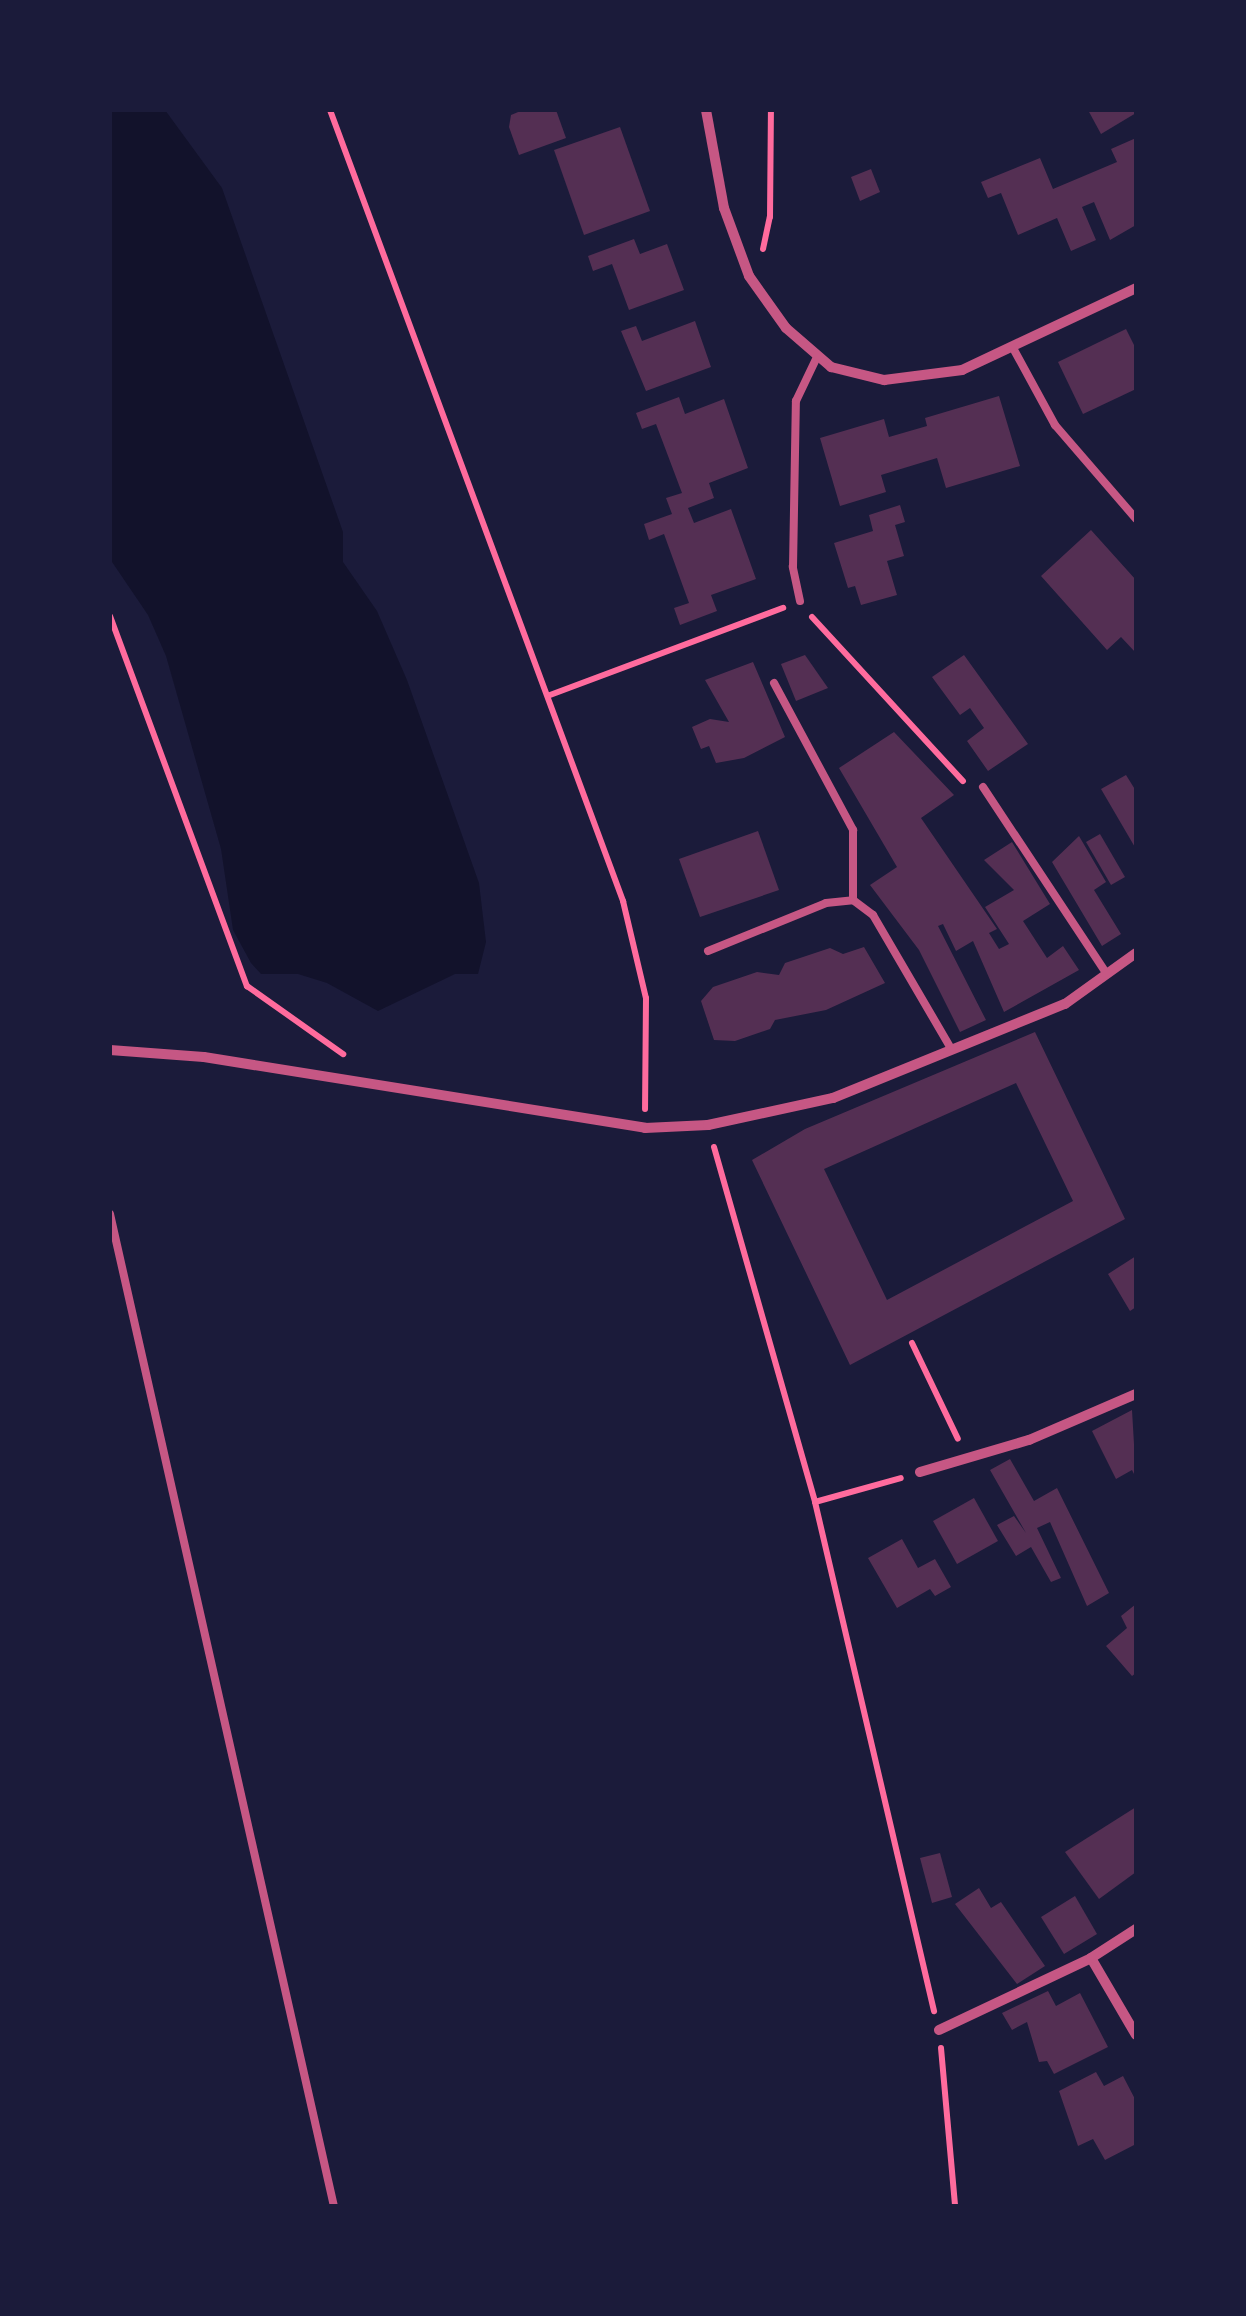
<!DOCTYPE html>
<style>
body{margin:0}
#map{position:relative;width:1246px;height:2316px;overflow:hidden;background:#1b1b3a;font-family:"DejaVu Sans",sans-serif}
div>[style]{position:absolute}
[style*='--x']{left:calc(var(--x)*1px);top:calc(var(--y)*1px);width:calc(var(--w)*1px);rotate:calc(var(--a)*1deg)}
.water>*{inset:0;background:#12122b}
.building>*{inset:0;background:#542f53}
.path>*{height:6px;margin:-3px;padding:0 3px;transform-origin:3px;border-radius:3px;background:#ff6b9d}
.service>*{height:8px;margin:-4px;padding:0 4px;transform-origin:4px;border-radius:4px;background:#c65784}
.minor>*{height:10px;margin:-5px;padding:0 5px;transform-origin:5px;border-radius:5px;background:#c65784}
span{translate:-50% -50%;white-space:nowrap;text-align:center;line-height:1.15;-webkit-text-stroke:10px #1b1b3a;paint-order:stroke}
.frame{position:absolute;inset:0;border:112px solid #1b1b3a;pointer-events:none}
</style>
<div id="map">
<div class="water">
<i style="clip-path:polygon(110px 110px,165px 110px,222px 188px,343px 532px,343px 562px,377px 611px,407px 680px,479px 883px,486px 942px,478px 974px,455px 974px,378px 1011px,327px 983px,298px 974px,261px 974px,251px 963px,233px 930px,221px 849px,166px 656px,148px 615px,110px 559px)"></i>
</div>
<div class="building">
<i style="clip-path:polygon(523px 110px,556px 110px,566px 138px,519px 155px,509px 127px,511px 115px)"></i>
<i style="clip-path:polygon(1088px 110px,1136px 110px,1136px 113px,1101px 134px)"></i>
<i style="clip-path:polygon(620px 127px,650px 211px,584px 235px,554px 150px)"></i>
<i style="clip-path:polygon(1136px 138px,1136px 225px,1110px 240px,1094px 202px,1082px 207px,1096px 240px,1071px 251px,1057px 218px,1018px 235px,1001px 193px,988px 198px,981px 182px,1040px 158px,1053px 189px,1117px 162px,1111px 149px)"></i>
<i style="clip-path:polygon(871px 169px,880px 192px,860px 201px,851px 177px)"></i>
<i style="clip-path:polygon(634px 239px,640px 254px,667px 244px,684px 290px,629px 310px,612px 264px,593px 271px,588px 256px)"></i>
<i style="clip-path:polygon(695px 321px,711px 367px,646px 391px,621px 331px,636px 326px,642px 341px)"></i>
<i style="clip-path:polygon(1126px 329px,1136px 349px,1136px 389px,1083px 414px,1058px 362px)"></i>
<i style="clip-path:polygon(999px 396px,1020px 466px,946px 488px,937px 458px,881px 475px,886px 492px,840px 506px,820px 438px,884px 419px,889px 437px,927px 426px,925px 418px)"></i>
<i style="clip-path:polygon(679px 397px,685px 414px,724px 399px,748px 468px,709px 483px,714px 498px,688px 508px,694px 523px,731px 509px,756px 579px,711px 595px,717px 611px,680px 625px,674px 608px,689px 603px,664px 534px,649px 540px,644px 524px,672px 514px,666px 498px,682px 493px,656px 424px,642px 429px,636px 413px)"></i>
<i style="clip-path:polygon(900px 505px,905px 522px,895px 525px,904px 556px,887px 561px,897px 595px,861px 605px,855px 586px,848px 588px,834px 543px,873px 531px,869px 515px)"></i>
<i style="clip-path:polygon(1091px 530px,1136px 580px,1136px 653px,1121px 637px,1107px 650px,1041px 576px)"></i>
<i style="clip-path:polygon(805px 655px,828px 688px,796px 701px,781px 664px)"></i>
<i style="clip-path:polygon(964px 655px,1028px 744px,988px 771px,967px 741px,984px 728px,970px 708px,960px 715px,932px 677px)"></i>
<i style="clip-path:polygon(753px 662px,785px 737px,744px 758px,716px 763px,709px 746px,701px 749px,692px 727px,710px 719px,729px 722px,705px 680px)"></i>
<i style="clip-path:polygon(894px 732px,954px 795px,921px 818px,997px 929px,989px 933px,999px 949px,1009px 944px,985px 907px,1014px 890px,984px 860px,1012px 842px,1050px 904px,1023px 921px,1047px 958px,1063px 946px,1079px 970px,1004px 1012px,973px 941px,956px 951px,943px 924px,938px 926px,986px 1020px,960px 1032px,919px 950px,870px 885px,897px 867px,839px 768px)"></i>
<i style="clip-path:polygon(1126px 775px,1136px 791px,1136px 849px,1101px 789px)"></i>
<i style="clip-path:polygon(758px 831px,779px 890px,700px 917px,679px 859px)"></i>
<i style="clip-path:polygon(1100px 834px,1125px 877px,1111px 885px,1086px 842px)"></i>
<i style="clip-path:polygon(1079px 836px,1106px 882px,1094px 890px,1121px 934px,1102px 946px,1052px 862px)"></i>
<i style="clip-path:polygon(864px 947px,885px 983px,826px 1010px,775px 1020px,770px 1029px,735px 1041px,714px 1040px,701px 1001px,713px 987px,757px 972px,779px 975px,785px 963px,830px 948px,843px 954px)"></i>
<i style="clip-path:polygon(evenodd,1035px 1032px,1125px 1219px,850px 1365px,752px 1160px,805px 1129px,1035px 1032px,1016px 1083px,1073px 1201px,887px 1300px,824px 1169px,1016px 1083px)"></i>
<i style="clip-path:polygon(1136px 1256px,1136px 1307px,1130px 1311px,1108px 1274px)"></i>
<i style="clip-path:polygon(1132px 1410px,1136px 1478px,1132px 1470px,1116px 1479px,1092px 1431px)"></i>
<i style="clip-path:polygon(1010px 1459px,1034px 1501px,1057px 1488px,1109px 1593px,1087px 1606px,1050px 1522px,1037px 1528px,1061px 1578px,1051px 1582px,1031px 1547px,1016px 1556px,997px 1525px,1014px 1516px,1026px 1533px,990px 1470px)"></i>
<i style="clip-path:polygon(974px 1498px,998px 1541px,957px 1564px,933px 1521px)"></i>
<i style="clip-path:polygon(902px 1539px,918px 1568px,935px 1559px,951px 1587px,935px 1596px,930px 1589px,897px 1608px,868px 1558px)"></i>
<i style="clip-path:polygon(1136px 1604px,1136px 1673px,1132px 1676px,1106px 1646px,1127px 1628px,1121px 1616px)"></i>
<i style="clip-path:polygon(1136px 1807px,1136px 1872px,1099px 1899px,1065px 1852px)"></i>
<i style="clip-path:polygon(940px 1853px,952px 1897px,932px 1903px,920px 1858px)"></i>
<i style="clip-path:polygon(979px 1888px,991px 1908px,1001px 1902px,1045px 1966px,1017px 1984px,955px 1904px)"></i>
<i style="clip-path:polygon(1075px 1896px,1097px 1934px,1064px 1954px,1041px 1917px)"></i>
<i style="clip-path:polygon(1048px 1991px,1056px 2006px,1080px 1993px,1108px 2047px,1054px 2074px,1047px 2061px,1039px 2062px,1027px 2022px,1012px 2030px,1002px 2013px)"></i>
<i style="clip-path:polygon(1096px 2072px,1104px 2086px,1123px 2076px,1136px 2101px,1136px 2144px,1105px 2160px,1093px 2139px,1078px 2146px,1059px 2091px)"></i>
</div>
<div class="path">
<i style="--x:330;--y:110;--w:844;--a:69.67"></i>
<i style="--x:623;--y:901;--w:100;--a:76.7"></i>
<i style="--x:646;--y:998;--w:111;--a:90.5"></i>
<i style="--x:763;--y:249;--w:33;--a:-78"></i>
<i style="--x:770;--y:217;--w:107;--a:-89.5"></i>
<i style="--x:110;--y:616;--w:395;--a:69.7"></i>
<i style="--x:247;--y:986;--w:118;--a:35.3"></i>
<i style="--x:812;--y:617;--w:223;--a:47.4"></i>
<i style="--x:550;--y:695;--w:249;--a:-20.5"></i>
<i style="--x:714;--y:1147;--w:369;--a:74.1"></i>
<i style="--x:815;--y:1502;--w:523;--a:76.84"></i>
<i style="--x:912;--y:1343;--w:106;--a:64.4"></i>
<i style="--x:815;--y:1502;--w:89;--a:-15.6"></i>
<i style="--x:941;--y:2048;--w:159;--a:84.9"></i>
</div>
<div class="service">
<i style="--x:1013;--y:348;--w:88;--a:61.4"></i>
<i style="--x:1055;--y:425;--w:124;--a:49.2"></i>
<i style="--x:800;--y:601;--w:35;--a:-102"></i>
<i style="--x:793;--y:567;--w:166;--a:-89"></i>
<i style="--x:796;--y:401;--w:49;--a:-64.5"></i>
<i style="--x:774;--y:683;--w:167;--a:61.7"></i>
<i style="--x:853;--y:830;--w:70;--a:90"></i>
<i style="--x:983;--y:787;--w:224;--a:56.5"></i>
<i style="--x:708;--y:951;--w:127;--a:-22.1"></i>
<i style="--x:826;--y:903;--w:27;--a:-6"></i>
<i style="--x:853;--y:900;--w:25;--a:37"></i>
<i style="--x:873;--y:915;--w:156;--a:59.7"></i>
<i style="--x:110;--y:1214;--w:1017;--a:77.28"></i>
</div>
<div class="minor">
<i style="--x:706;--y:110;--w:100;--a:79.6"></i>
<i style="--x:724;--y:208;--w:72;--a:69.8"></i>
<i style="--x:749;--y:276;--w:64;--a:54.6"></i>
<i style="--x:786;--y:328;--w:60;--a:40.9"></i>
<i style="--x:831;--y:367;--w:55;--a:13.8"></i>
<i style="--x:884;--y:380;--w:79;--a:-7.3"></i>
<i style="--x:962;--y:370;--w:192;--a:-25.2"></i>
<i style="--x:110;--y:1050;--w:94;--a:4.3"></i>
<i style="--x:204;--y:1057;--w:447;--a:9.1"></i>
<i style="--x:645;--y:1128;--w:63;--a:-2.7"></i>
<i style="--x:708;--y:1125;--w:128;--a:-12.2"></i>
<i style="--x:833;--y:1098;--w:250;--a:-22.1"></i>
<i style="--x:1065;--y:1004;--w:87;--a:-35.7"></i>
<i style="--x:920;--y:1472;--w:114;--a:-16.4"></i>
<i style="--x:1029;--y:1440;--w:116;--a:-23.3"></i>
<i style="--x:1091;--y:1958;--w:89;--a:59.7"></i>
<i style="--x:939;--y:2030;--w:168;--a:-25.3"></i>
<i style="--x:1091;--y:1958;--w:54;--a:-32.8"></i>
</div>
<div class="frame"></div>
</div>
